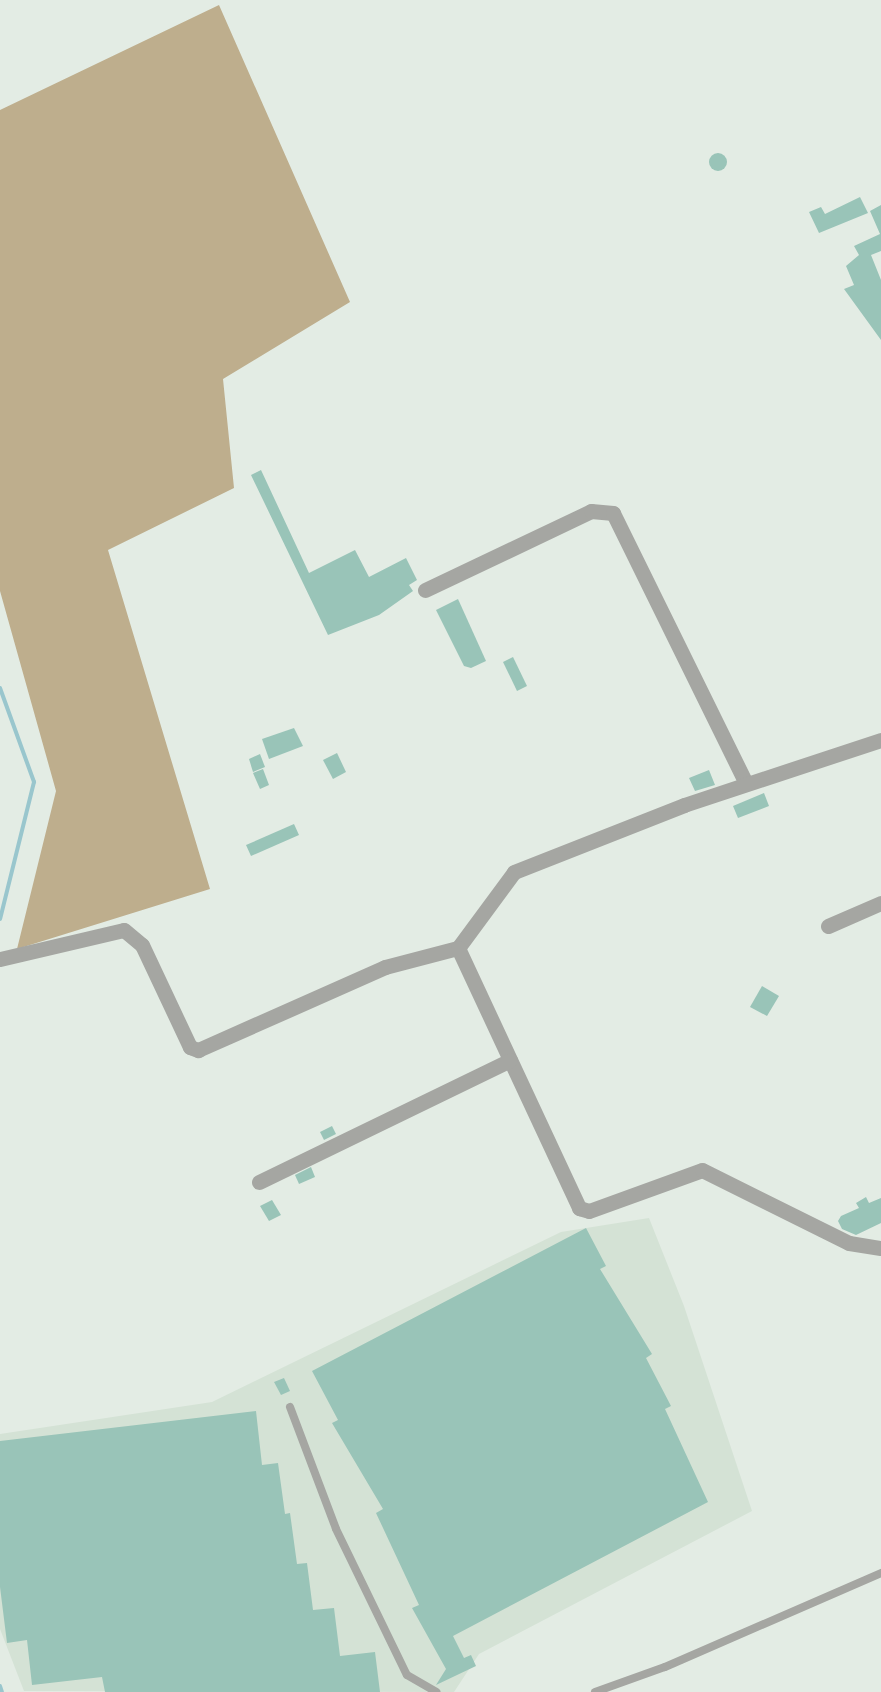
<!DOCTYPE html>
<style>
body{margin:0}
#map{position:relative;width:881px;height:1692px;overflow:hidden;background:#e3ece4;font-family:"Nunito Sans",sans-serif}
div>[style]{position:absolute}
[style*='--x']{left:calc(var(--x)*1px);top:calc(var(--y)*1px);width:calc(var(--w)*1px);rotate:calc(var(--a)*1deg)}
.built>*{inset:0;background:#d4e2d5}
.forest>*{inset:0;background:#beae8d}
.stream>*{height:4px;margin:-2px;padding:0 2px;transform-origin:2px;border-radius:2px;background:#99c6cd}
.building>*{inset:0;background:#99c4b8}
.round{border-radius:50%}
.service>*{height:8px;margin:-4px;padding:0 4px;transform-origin:4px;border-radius:4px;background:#a5a6a2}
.minor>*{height:15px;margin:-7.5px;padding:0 7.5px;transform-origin:7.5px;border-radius:7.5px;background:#a5a6a2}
span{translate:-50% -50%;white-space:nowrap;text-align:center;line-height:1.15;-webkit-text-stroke:4px #e3ece4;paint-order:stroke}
</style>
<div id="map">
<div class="built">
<i style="clip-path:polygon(649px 1218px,684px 1306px,752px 1511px,479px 1654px,454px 1692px,24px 1691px,0 1629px,0 1434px,212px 1402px,561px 1232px)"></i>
</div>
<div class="forest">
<i style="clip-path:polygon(219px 5px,350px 302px,223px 379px,234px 488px,108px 550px,210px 889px,17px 949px,56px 791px,0 591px,0 110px)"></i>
</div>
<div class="stream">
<i style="--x:0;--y:688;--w:100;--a:70.1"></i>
<i style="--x:34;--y:782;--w:141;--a:103.9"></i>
<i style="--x:0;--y:1686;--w:6;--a:72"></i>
</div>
<div class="building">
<i class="round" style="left:709px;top:153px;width:18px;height:18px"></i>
<i style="clip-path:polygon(860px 197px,868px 213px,819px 233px,809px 212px,821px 207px,825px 214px)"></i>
<i style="clip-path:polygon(881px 205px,881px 251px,871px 255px,881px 280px,881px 340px,844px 289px,854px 285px,846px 266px,859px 255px,854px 246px,880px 234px,870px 211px)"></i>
<i style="clip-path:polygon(261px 470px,309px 573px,355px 550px,369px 577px,406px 558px,417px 580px,409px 585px,413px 591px,379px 615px,328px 635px,251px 475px)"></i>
<i style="clip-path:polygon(458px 599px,486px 661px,471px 668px,464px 666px,436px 610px)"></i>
<i style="clip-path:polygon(513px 657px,527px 686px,517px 691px,503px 662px)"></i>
<i style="clip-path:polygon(294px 728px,303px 746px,269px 759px,262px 739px)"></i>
<i style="clip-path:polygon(337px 753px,346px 772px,333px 779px,323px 760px)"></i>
<i style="clip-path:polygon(260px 754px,265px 767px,253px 772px,249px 759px)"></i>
<i style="clip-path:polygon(263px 769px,269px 785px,260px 789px,253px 773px)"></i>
<i style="clip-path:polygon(709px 770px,715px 785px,695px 791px,689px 778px)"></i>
<i style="clip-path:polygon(764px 793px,769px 806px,738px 818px,733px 806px)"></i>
<i style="clip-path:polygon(294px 824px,299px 835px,251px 856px,246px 845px)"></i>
<i style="clip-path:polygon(762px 986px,779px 996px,767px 1016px,750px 1007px)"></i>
<i style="clip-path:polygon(332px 1126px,336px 1134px,324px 1140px,320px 1132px)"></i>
<i style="clip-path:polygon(311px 1167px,315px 1177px,299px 1184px,295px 1175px)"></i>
<i style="clip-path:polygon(866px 1197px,869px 1203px,881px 1198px,881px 1223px,856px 1235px,842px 1229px,838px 1221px,841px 1216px,859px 1208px,856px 1203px)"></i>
<i style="clip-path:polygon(272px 1200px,281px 1215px,269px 1221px,260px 1206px)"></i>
<i style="clip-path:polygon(586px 1228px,606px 1266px,600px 1269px,652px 1354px,646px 1358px,671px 1406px,665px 1409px,708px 1502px,453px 1636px,464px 1658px,471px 1655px,476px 1666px,436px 1685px,446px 1669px,412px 1608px,419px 1605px,376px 1513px,383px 1509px,332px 1423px,338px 1420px,312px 1371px)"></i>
<i style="clip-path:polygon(284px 1378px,290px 1391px,281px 1395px,274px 1382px)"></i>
<i style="clip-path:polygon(256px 1411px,262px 1465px,278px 1463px,285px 1514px,290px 1513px,297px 1564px,307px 1563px,313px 1610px,334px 1608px,340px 1656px,375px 1652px,380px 1692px,105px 1692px,102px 1677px,32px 1685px,27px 1640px,7px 1643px,0 1587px,0 1441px)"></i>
</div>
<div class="service">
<i style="--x:290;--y:1407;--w:130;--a:69.3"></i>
<i style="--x:336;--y:1529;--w:162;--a:64.1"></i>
<i style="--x:407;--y:1675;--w:34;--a:30"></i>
<i style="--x:595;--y:1692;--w:74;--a:-19.7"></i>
<i style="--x:665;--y:1667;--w:236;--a:-23.5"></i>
</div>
<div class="minor">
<i style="--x:425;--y:590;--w:184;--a:-25.4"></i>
<i style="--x:591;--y:511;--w:22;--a:5"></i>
<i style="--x:613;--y:513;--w:301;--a:63.8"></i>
<i style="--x:828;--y:926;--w:58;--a:-23.5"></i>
<i style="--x:458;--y:948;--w:94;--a:-53.6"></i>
<i style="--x:514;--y:872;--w:183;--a:-21.5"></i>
<i style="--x:684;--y:805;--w:207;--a:-18.3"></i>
<i style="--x:0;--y:959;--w:127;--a:-13.2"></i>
<i style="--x:124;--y:930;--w:23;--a:40"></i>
<i style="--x:142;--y:945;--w:113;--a:64.8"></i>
<i style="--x:190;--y:1047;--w:9;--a:21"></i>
<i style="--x:198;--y:1050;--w:205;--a:-23.9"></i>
<i style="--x:385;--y:967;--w:75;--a:-14.6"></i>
<i style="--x:458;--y:948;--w:287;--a:65"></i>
<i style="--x:579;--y:1208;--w:10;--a:17"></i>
<i style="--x:589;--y:1211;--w:120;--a:-19.9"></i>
<i style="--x:702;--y:1170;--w:164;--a:26.4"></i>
<i style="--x:849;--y:1243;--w:32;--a:9"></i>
<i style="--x:259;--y:1182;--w:279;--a:-25.9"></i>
</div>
</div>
